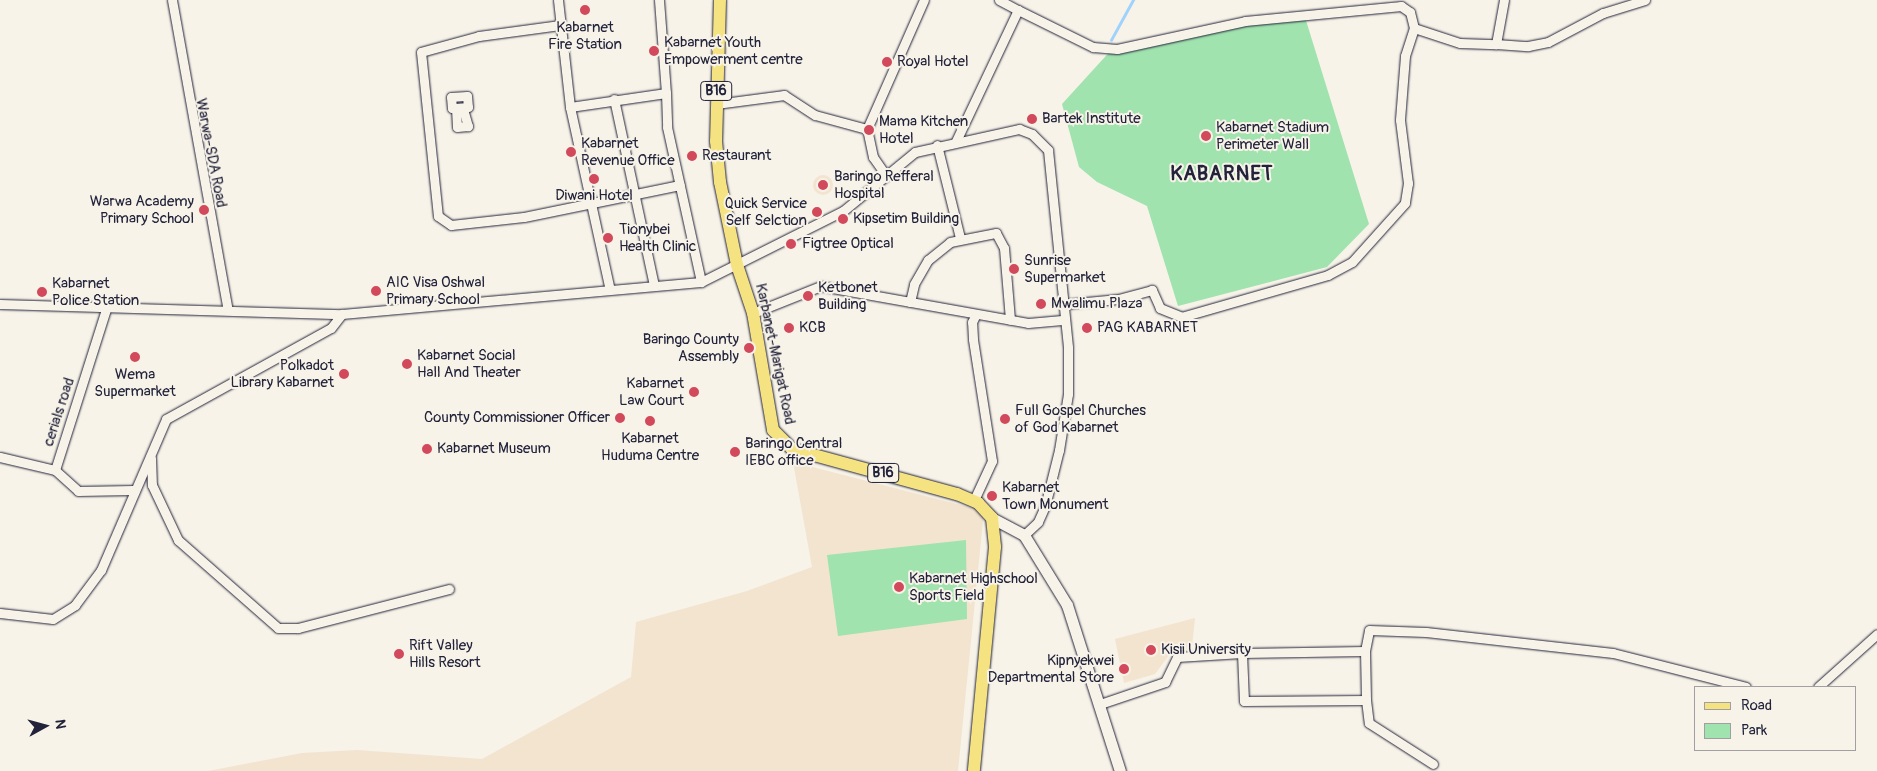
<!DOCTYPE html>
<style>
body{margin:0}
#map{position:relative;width:1877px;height:771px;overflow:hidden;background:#f7f3e8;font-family:Pangolin,sans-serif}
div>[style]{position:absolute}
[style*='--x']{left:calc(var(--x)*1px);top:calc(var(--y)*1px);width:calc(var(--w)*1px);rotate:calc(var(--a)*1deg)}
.built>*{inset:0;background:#f3e4d0}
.round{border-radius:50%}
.green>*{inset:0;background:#a0e3ae}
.stream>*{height:2.5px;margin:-1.25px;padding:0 1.25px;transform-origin:1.25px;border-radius:1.25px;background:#9fd3fd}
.roads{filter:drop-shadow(0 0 1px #22223b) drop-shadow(0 0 1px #22223b)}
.minor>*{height:9px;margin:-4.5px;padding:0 4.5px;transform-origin:4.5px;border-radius:4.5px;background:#f7f3e8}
.secondary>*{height:11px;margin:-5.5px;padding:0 5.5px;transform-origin:5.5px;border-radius:5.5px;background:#f7f3e8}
.primary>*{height:12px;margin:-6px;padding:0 6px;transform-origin:6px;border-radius:6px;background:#f5e382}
.dots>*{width:14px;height:14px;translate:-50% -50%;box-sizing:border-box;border:2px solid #f7f3e8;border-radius:50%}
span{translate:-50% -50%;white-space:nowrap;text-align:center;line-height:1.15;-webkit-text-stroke:4px #f7f3e8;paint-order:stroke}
.shield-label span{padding:1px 4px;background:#f7f3e8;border:1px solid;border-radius:4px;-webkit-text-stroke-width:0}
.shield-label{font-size:14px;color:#22223b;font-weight:700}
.poi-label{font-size:15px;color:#22223b}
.left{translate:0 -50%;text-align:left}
.right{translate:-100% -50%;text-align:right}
.street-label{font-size:15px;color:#22223b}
.district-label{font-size:20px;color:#22223b;font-weight:700;letter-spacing:1px}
.legend{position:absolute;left:1694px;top:686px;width:162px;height:65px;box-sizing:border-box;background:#f7f3e8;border:1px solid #a29fa3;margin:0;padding:6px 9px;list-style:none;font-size:15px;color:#22223b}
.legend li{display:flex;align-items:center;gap:10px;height:25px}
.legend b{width:25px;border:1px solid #a29fa3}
.north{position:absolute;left:20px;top:701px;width:50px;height:50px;-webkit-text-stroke:4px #f7f3e8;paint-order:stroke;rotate:83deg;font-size:14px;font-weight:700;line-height:20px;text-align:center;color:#22223b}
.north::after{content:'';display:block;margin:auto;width:18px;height:22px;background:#22223b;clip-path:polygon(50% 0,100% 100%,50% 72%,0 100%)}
</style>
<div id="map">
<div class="built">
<i class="round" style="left:813px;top:175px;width:20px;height:20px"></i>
<i style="clip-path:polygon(793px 462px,984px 511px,958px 771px,208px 771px,302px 753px,357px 750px,482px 759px,631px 677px,636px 622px,747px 591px,812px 567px)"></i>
<i style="clip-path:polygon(1195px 618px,1192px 647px,1170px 654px,1155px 674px,1124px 683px,1115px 639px)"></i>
</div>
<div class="green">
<i style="clip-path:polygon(1304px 14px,1369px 224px,1327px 267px,1178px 306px,1147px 206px,1097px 182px,1079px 167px,1062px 104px,1114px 47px)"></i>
<i style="clip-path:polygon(966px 540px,967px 619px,838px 636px,827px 555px)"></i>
</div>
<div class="stream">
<i style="--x:1111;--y:40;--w:46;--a:-61.2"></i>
</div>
<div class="roads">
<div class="minor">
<i style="--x:172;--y:0;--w:315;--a:79.8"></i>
<i style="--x:558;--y:0;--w:108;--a:83.6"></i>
<i style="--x:570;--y:107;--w:187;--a:77.7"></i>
<i style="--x:659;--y:0;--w:93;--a:85.7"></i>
<i style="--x:999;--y:0;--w:21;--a:28"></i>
<i style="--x:1504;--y:0;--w:45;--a:100.3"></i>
<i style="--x:1496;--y:44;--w:32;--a:4"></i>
<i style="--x:1528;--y:46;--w:20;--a:-11"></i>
<i style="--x:1548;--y:42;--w:62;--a:-27.8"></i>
<i style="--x:1603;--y:13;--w:44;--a:-17.2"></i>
<i style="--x:560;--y:25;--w:82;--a:172.3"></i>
<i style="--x:479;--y:36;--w:60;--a:164.6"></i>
<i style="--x:421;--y:52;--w:165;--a:84.1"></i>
<i style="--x:438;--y:216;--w:16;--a:35"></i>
<i style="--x:451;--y:225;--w:73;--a:-6.3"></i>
<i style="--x:524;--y:217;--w:159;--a:-11.6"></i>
<i style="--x:1414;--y:28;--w:48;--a:18.1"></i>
<i style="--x:1460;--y:43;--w:36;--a:2"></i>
<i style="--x:467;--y:96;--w:11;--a:85"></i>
<i style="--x:468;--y:107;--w:16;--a:176"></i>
<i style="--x:452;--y:108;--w:11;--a:-95"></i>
<i style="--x:451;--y:97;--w:16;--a:-4"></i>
<i style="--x:614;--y:99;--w:191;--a:77.9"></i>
<i style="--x:716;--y:104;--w:69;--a:-7.5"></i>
<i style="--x:784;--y:95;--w:37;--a:33"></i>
<i style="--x:815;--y:115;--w:54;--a:15.1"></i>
<i style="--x:570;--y:107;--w:97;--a:-8.3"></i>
<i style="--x:666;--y:93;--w:34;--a:88"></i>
<i style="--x:667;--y:127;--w:159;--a:77.6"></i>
<i style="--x:463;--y:109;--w:18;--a:74"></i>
<i style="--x:468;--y:126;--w:11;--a:175"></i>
<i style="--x:457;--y:127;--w:17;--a:-93"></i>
<i style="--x:456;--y:110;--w:7;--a:-8"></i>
<i style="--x:956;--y:141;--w:145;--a:-64.7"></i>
<i style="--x:1018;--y:10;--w:84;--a:26.3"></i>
<i style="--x:1093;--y:47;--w:24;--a:5"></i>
<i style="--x:1117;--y:49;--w:131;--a:-12.3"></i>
<i style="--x:1245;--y:21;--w:157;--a:-5.5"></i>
<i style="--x:1401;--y:6;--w:11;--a:34"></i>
<i style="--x:1410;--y:12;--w:16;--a:76"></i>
<i style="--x:1414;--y:28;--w:29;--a:108"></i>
<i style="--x:1405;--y:56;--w:64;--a:94.5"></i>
<i style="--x:1400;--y:120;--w:64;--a:82.8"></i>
<i style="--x:1408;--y:183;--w:20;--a:99"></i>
<i style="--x:1405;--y:203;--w:79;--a:131.9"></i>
<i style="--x:1352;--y:262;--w:27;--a:152"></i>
<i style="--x:1328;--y:275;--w:152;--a:164"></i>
<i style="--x:1182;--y:317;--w:24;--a:-158"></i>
<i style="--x:1160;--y:308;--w:20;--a:-114"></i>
<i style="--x:1152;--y:290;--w:35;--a:165"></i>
<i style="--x:1118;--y:299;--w:53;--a:174.6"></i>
<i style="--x:937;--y:145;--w:96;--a:76.1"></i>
<i style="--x:885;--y:174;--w:21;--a:-125"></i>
<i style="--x:873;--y:157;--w:29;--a:-102"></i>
<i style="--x:867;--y:129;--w:141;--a:-66.2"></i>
<i style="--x:910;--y:302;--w:18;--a:-77"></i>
<i style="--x:914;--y:284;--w:28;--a:-60"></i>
<i style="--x:928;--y:260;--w:28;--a:-39"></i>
<i style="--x:950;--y:242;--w:47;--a:-11.1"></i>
<i style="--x:996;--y:233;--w:17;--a:62"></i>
<i style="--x:1004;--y:248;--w:72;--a:85.2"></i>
<i style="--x:0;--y:304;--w:342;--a:1.7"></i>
<i style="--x:342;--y:314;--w:360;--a:-5.1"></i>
<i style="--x:701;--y:282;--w:159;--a:-26.6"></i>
<i style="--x:843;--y:211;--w:93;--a:-39.3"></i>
<i style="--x:915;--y:152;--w:107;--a:-12.5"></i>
<i style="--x:1019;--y:129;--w:14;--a:21"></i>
<i style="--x:1032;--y:134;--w:23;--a:45"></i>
<i style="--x:1048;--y:150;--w:199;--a:84.2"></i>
<i style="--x:1068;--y:348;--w:46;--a:90"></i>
<i style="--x:1068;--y:394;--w:57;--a:99.1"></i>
<i style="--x:1059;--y:450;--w:58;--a:104"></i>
<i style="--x:1045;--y:506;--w:17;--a:114"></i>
<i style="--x:1038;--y:522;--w:19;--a:137"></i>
<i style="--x:753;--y:313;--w:73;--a:-21.7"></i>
<i style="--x:821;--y:286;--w:210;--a:10.1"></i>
<i style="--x:1028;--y:323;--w:37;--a:-5"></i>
<i style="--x:0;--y:457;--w:57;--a:13.3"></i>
<i style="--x:55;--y:470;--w:169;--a:-72.4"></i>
<i style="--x:151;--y:458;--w:27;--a:88"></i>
<i style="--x:152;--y:485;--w:61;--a:64.7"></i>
<i style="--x:178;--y:540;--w:133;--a:41.3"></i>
<i style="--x:278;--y:628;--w:20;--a:0"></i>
<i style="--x:298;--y:628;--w:156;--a:-14.5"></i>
<i style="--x:55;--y:470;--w:31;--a:42"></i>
<i style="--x:78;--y:491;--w:55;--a:-1"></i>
<i style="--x:974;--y:500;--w:43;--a:-65.2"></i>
<i style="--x:992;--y:461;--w:123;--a:-98.9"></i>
<i style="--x:973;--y:339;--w:17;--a:-93"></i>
<i style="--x:972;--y:322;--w:9;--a:-63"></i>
<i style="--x:0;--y:613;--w:53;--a:6.5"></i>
<i style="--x:53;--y:619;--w:26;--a:-32"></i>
<i style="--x:75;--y:605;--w:44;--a:-53.4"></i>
<i style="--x:101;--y:570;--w:164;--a:-66.7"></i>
<i style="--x:166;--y:419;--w:188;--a:-28.9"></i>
<i style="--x:331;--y:328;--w:18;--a:-52"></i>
<i style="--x:1365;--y:651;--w:49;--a:88.8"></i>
<i style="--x:1366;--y:700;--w:122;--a:179.5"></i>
<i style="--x:1244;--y:701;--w:48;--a:-92.4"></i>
<i style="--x:1242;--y:653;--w:123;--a:-0.9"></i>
<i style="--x:1365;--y:651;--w:21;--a:-79"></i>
<i style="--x:1369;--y:630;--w:57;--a:2"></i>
<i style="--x:1426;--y:632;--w:188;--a:6.4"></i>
<i style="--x:1613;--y:653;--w:137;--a:14.3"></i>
<i style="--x:1818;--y:687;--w:79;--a:-41.9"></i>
<i style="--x:1366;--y:700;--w:23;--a:83"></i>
<i style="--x:1369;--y:723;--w:76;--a:32.6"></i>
<i style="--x:1100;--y:704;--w:69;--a:-18.7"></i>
<i style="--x:1165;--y:682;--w:28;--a:-64"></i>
<i style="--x:1177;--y:657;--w:65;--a:-3.5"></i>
</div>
<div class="secondary">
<i style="--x:992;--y:518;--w:36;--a:28"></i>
<i style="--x:1024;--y:535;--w:82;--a:58.4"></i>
<i style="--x:1067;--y:605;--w:174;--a:72.3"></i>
</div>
<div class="primary">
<i style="--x:720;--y:0;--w:141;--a:91.6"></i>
<i style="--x:716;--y:141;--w:41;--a:84.4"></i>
<i style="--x:720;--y:182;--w:85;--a:78.4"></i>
<i style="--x:737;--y:265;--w:51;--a:71.6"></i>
<i style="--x:753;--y:313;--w:119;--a:80.3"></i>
<i style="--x:773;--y:430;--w:27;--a:45"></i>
<i style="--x:792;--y:449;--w:171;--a:15.3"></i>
<i style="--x:957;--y:494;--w:23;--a:23"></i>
<i style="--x:978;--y:503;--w:21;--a:47"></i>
<i style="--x:992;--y:518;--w:29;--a:84"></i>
<i style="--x:995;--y:547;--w:225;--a:95.4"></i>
</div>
</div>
<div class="dots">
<i style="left:585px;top:10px;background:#d1495b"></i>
<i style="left:654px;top:51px;background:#d1495b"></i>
<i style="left:887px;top:62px;background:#d1495b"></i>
<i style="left:1032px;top:119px;background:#d1495b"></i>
<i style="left:869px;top:130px;background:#d1495b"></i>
<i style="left:1206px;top:136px;background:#d1495b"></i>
<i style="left:571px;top:152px;background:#d1495b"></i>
<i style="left:692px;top:156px;background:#d1495b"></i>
<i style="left:594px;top:179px;background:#d1495b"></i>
<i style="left:823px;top:185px;background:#d1495b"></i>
<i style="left:204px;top:210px;background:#d1495b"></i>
<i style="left:817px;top:212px;background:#d1495b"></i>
<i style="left:843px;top:219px;background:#d1495b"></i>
<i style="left:608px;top:238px;background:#d1495b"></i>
<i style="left:791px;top:244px;background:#d1495b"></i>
<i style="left:1014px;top:269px;background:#d1495b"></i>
<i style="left:376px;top:291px;background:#d1495b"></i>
<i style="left:42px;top:292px;background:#d1495b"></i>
<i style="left:808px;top:296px;background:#d1495b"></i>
<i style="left:1041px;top:304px;background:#d1495b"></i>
<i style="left:789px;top:328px;background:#d1495b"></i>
<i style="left:1087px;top:328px;background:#d1495b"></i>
<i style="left:749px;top:348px;background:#d1495b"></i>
<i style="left:135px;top:357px;background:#d1495b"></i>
<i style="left:407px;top:364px;background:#d1495b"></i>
<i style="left:344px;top:374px;background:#d1495b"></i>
<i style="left:694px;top:392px;background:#d1495b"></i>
<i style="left:620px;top:418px;background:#d1495b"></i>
<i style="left:1005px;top:419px;background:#d1495b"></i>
<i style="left:650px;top:421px;background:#d1495b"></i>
<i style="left:427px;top:449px;background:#d1495b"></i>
<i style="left:735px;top:452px;background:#d1495b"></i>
<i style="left:992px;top:496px;background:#d1495b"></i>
<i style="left:899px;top:587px;background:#d1495b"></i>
<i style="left:1151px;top:650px;background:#d1495b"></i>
<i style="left:399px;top:654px;background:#d1495b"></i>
<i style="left:1124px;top:669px;background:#d1495b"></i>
</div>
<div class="shield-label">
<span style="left:716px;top:91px">B16</span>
<span style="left:883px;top:473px">B16</span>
</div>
<div class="poi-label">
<span style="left:585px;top:36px">Kabarnet<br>Fire Station</span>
<span class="left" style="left:664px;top:51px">Kabarnet Youth<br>Empowerment centre</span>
<span class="left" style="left:897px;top:62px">Royal Hotel</span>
<span class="left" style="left:1042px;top:119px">Bartek Institute</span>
<span class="left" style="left:879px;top:130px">Mama Kitchen<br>Hotel</span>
<span class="left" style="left:1216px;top:136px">Kabarnet Stadium<br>Perimeter Wall</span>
<span class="left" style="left:581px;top:152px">Kabarnet<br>Revenue Office</span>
<span class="left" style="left:702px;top:156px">Restaurant</span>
<span class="left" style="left:834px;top:185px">Baringo Refferal<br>Hospital</span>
<span style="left:594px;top:196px">Diwani Hotel</span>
<span class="right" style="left:194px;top:210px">Warwa Academy<br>Primary School</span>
<span class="right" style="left:807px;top:212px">Quick Service<br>Self Selction</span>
<span class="left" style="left:853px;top:219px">Kipsetim Building</span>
<span class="left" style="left:619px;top:238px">Tionybei<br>Health Clinic</span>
<span class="left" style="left:802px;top:244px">Figtree Optical</span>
<span class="left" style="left:1024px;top:269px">Sunrise<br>Supermarket</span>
<span class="left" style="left:386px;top:291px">AIC Visa Oshwal<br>Primary School</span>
<span class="left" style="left:52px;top:292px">Kabarnet<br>Police Station</span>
<span class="left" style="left:818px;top:296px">Ketbonet<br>Building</span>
<span class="left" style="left:1051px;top:304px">Mwalimu Plaza</span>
<span class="left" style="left:799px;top:328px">KCB</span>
<span class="left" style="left:1097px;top:328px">PAG KABARNET</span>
<span class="right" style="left:739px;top:348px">Baringo County<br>Assembly</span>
<span class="left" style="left:417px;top:364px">Kabarnet Social<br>Hall And Theater</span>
<span class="right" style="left:334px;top:374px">Polkadot<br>Library Kabarnet</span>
<span style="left:135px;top:383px">Wema<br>Supermarket</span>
<span class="right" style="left:684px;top:392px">Kabarnet<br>Law Court</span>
<span class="left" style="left:1015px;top:419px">Full Gospel Churches<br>of God Kabarnet</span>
<span class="right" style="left:610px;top:418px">County Commissioner Officer</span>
<span style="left:650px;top:447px">Kabarnet<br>Huduma Centre</span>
<span class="left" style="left:745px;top:452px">Baringo Central<br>IEBC office</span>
<span class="left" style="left:437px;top:449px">Kabarnet Museum</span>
<span class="left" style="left:1002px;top:496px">Kabarnet<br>Town Monument</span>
<span class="left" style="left:909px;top:587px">Kabarnet Highschool<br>Sports Field</span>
<span class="left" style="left:409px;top:654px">Rift Valley<br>Hills Resort</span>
<span class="left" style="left:1161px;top:650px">Kisii University</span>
<span class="right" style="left:1114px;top:669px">Kipnyekwei<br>Departmental Store</span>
</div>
<div class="street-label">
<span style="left:211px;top:153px;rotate:79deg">Warwa-SDA Road</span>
<span style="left:775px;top:354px;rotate:78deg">Karbanet-Marigat Road</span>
<span style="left:59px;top:412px;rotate:-72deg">cerials road</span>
</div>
<div class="district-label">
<span style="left:1222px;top:173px">KABARNET</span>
</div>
<ul class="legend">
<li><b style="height:6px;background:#f5e382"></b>Road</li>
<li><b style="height:14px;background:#a0e3ae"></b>Park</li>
</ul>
<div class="north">N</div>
</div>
